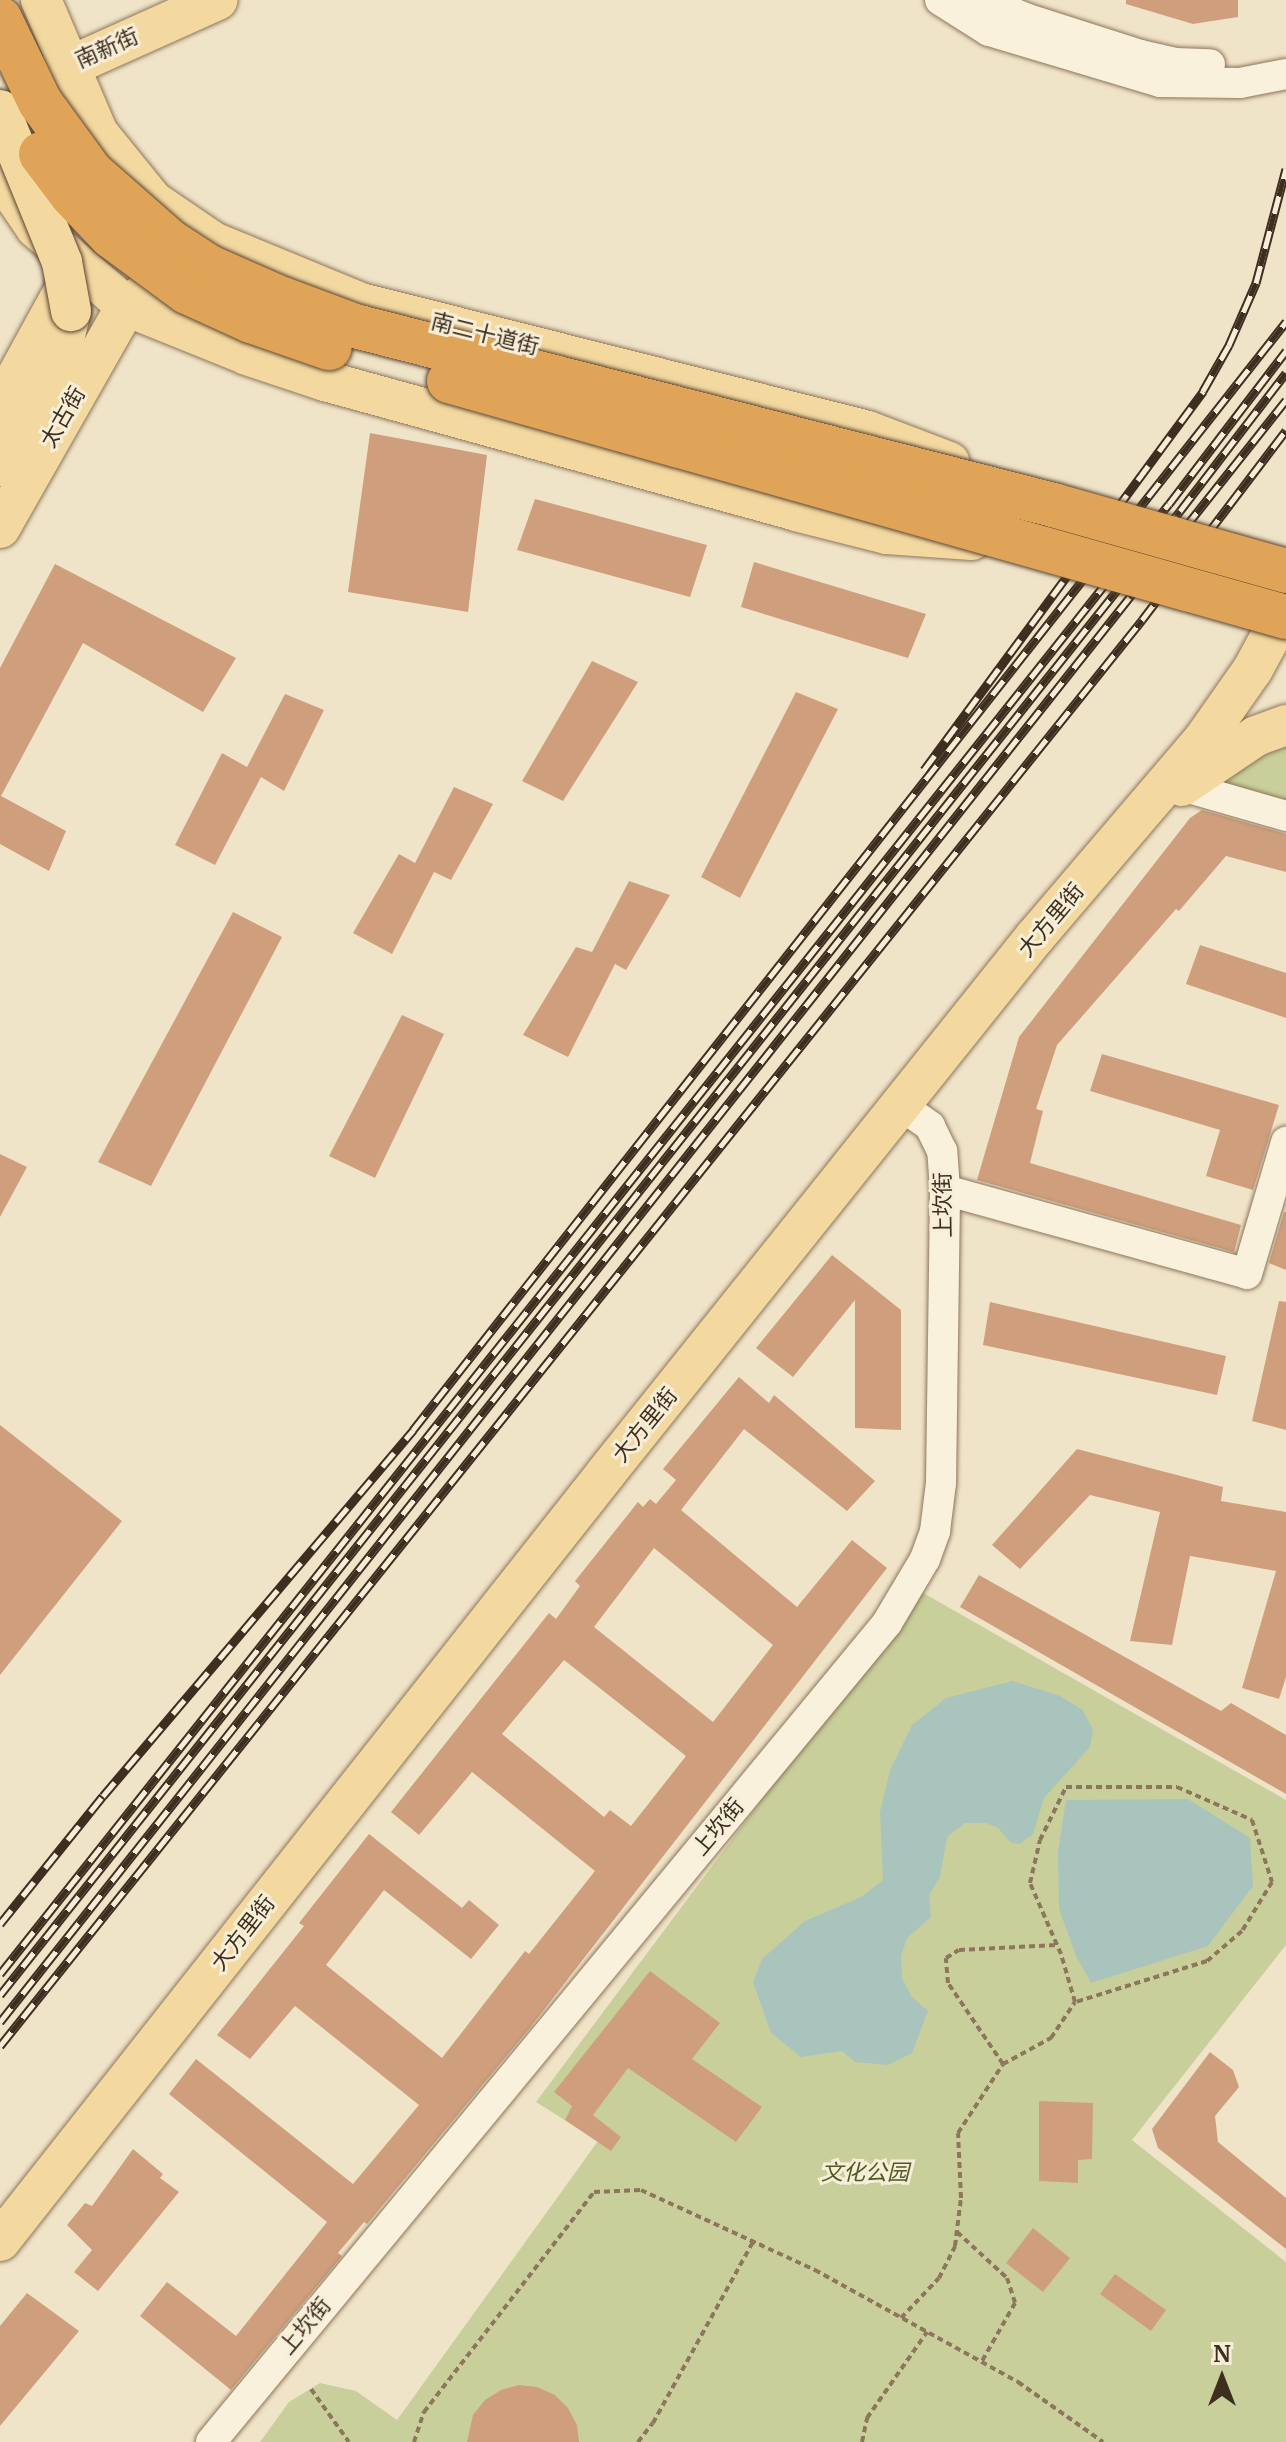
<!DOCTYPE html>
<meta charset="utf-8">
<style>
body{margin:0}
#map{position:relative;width:1286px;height:2442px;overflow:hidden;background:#f0e4c8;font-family:Merriweather,"Noto Sans SC",serif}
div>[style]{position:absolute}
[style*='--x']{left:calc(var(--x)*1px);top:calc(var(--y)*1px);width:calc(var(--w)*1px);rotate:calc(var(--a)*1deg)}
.green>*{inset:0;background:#c9cf9b}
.water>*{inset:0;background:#a9c4bc}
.building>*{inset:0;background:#cf9f7d}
.path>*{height:4px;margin-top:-2px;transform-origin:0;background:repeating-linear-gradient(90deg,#8d765c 0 6px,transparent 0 10px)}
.roads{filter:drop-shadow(0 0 2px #8d765c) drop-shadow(0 0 2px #8d765c)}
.minor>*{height:30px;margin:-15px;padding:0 15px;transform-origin:15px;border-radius:15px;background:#faf1dc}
.major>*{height:40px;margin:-20px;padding:0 20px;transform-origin:20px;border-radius:20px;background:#f3d9a0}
.rail>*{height:9px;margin-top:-4.5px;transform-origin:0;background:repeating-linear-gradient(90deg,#f7eed8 0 18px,#3d2e20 0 36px);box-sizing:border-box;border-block:2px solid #3d2e20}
.bridges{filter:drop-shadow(0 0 2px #5b4430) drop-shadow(0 0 2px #5b4430)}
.major-bridge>*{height:40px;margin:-20px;padding:0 20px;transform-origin:20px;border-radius:20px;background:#f3d9a0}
.highway-bridge>*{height:44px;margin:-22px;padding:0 22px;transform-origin:22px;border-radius:22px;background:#e0a458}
span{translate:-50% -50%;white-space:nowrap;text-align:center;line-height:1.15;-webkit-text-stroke:6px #f7eed8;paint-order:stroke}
.street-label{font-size:22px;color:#3d2e20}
.park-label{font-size:22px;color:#4d5a26;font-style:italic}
.north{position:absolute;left:1182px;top:2338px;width:80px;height:80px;-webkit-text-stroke:6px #f7eed8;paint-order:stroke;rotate:0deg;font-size:22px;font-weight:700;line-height:32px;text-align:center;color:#3d2e20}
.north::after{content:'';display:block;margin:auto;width:28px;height:36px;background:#3d2e20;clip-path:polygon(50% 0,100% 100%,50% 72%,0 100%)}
</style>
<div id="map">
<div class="green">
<i style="clip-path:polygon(1286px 744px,1286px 802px,1221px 783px,1234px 765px)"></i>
<i style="clip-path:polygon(918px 1590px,1286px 1800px,1286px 1945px,1132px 2140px,1286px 2262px,1286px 2442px,260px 2442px,289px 2402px,320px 2383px,356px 2391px,397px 2420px,598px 2141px,536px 2102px)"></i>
</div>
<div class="water">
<i style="clip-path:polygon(1013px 1681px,1060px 1696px,1083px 1710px,1093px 1730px,1090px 1747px,1044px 1798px,1033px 1834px,1020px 1844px,1010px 1842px,998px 1828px,986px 1823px,965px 1823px,947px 1837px,940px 1877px,929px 1895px,931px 1917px,907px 1938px,901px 1956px,902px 1978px,912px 1997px,928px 2011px,912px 2053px,888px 2065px,855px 2062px,842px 2051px,801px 2057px,771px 2033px,753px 1982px,762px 1959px,805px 1921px,861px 1897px,883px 1880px,880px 1812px,890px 1770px,912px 1725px,946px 1698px)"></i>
<i style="clip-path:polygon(1188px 1799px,1250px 1838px,1253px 1886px,1208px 1946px,1091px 1983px,1076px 1956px,1059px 1909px,1058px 1852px,1066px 1800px)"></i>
</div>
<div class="building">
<i style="clip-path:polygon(1126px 0,1238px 0,1238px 17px,1193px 24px,1126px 4px)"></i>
<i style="clip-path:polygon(370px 433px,487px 455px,468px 612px,348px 592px)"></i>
<i style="clip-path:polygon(535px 499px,707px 545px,690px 597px,517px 550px)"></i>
<i style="clip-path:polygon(754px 562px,926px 614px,908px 658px,741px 607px)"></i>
<i style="clip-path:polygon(55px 564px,236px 658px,203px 712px,83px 643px,1px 796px,66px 831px,49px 871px,0 844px,0 668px)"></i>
<i style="clip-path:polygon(592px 661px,638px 682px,563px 801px,522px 781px)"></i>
<i style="clip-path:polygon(796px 692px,838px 709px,740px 898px,701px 877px)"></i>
<i style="clip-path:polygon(285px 694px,324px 710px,284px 791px,261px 777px,215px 865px,175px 845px,222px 753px,247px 767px)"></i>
<i style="clip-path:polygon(454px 787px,493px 804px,451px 880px,434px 872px,392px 954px,353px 933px,399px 854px,415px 863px)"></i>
<i style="clip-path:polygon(1202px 810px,1286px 834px,1286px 872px,1226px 856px,1179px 911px,1176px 909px,1057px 1045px,1036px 1109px,1043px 1111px,1030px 1163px,1241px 1225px,1234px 1252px,977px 1180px,1019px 1037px,1190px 818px)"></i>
<i style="clip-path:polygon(629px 881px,670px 895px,626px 970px,615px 964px,568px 1057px,523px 1035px,576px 947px,592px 952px)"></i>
<i style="clip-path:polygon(233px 912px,282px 937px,151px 1186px,98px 1162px)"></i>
<i style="clip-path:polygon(1200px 945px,1286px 973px,1286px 1018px,1186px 984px)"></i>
<i style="clip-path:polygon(402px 1015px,444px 1034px,375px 1178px,329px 1156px)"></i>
<i style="clip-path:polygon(1102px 1054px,1279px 1105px,1253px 1190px,1206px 1176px,1220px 1130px,1090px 1091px)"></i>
<i style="clip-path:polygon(0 1154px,27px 1167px,0 1217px)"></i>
<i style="clip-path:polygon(1284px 1212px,1286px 1212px,1286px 1270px,1269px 1263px)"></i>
<i style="clip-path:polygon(832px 1255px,901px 1310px,901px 1430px,855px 1428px,855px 1300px,793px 1377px,756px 1348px)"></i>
<i style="clip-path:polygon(1279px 1301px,1286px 1302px,1286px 1430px,1252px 1421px)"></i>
<i style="clip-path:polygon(990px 1302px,1226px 1356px,1217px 1395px,983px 1345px)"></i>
<i style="clip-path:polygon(evenodd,739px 1377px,769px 1403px,774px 1395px,875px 1481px,847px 1511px,744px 1429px,681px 1510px,797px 1607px,852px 1540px,887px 1568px,529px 2029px,367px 2224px,364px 2222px,338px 2253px,342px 2256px,231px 2390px,140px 2316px,167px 2282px,236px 2336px,327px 2222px,169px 2094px,196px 2059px,353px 2184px,419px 2105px,295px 2006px,250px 2059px,217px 2035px,304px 1926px,299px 1923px,369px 1834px,462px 1908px,469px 1900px,499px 1925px,471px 1959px,384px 1890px,326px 1965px,442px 2058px,525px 1951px,529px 1954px,595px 1871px,472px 1772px,419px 1835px,391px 1812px,549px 1613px,556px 1619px,580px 1586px,575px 1581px,638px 1502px,643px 1507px,650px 1499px,656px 1504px,676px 1480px,663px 1469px,739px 1377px,654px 1548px,773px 1645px,713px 1722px,594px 1627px,654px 1548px,739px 1377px,564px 1660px,686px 1756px,631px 1826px,610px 1810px,604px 1817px,502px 1734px,564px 1660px)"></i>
<i style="clip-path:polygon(0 1425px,122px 1521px,0 1675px)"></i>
<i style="clip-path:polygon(1077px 1449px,1223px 1487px,1221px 1501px,1286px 1512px,1286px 1677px,1279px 1699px,1242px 1688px,1276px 1571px,1190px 1556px,1172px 1645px,1130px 1641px,1160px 1512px,1090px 1495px,1020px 1569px,992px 1545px)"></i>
<i style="clip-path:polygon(979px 1575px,1221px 1711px,1231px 1703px,1286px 1735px,1286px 1794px,960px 1607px)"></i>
<i style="clip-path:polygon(650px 1971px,720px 2023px,692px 2059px,762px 2107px,736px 2142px,628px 2068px,593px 2115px,621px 2137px,611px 2151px,565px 2120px,572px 2106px,554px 2092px)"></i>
<i style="clip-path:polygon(1210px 2052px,1233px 2070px,1239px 2087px,1215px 2116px,1218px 2142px,1286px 2198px,1286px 2249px,1158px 2148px,1152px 2129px)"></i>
<i style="clip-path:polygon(1039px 2101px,1093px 2103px,1092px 2159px,1078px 2160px,1078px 2183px,1039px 2181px)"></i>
<i style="clip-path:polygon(133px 2149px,163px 2174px,160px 2178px,179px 2192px,98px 2291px,74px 2272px,92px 2250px,67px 2225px,85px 2203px,92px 2206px)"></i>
<i style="clip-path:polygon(1033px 2228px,1070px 2258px,1043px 2292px,1006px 2263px)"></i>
<i style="clip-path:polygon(1115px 2274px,1166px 2310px,1151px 2331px,1100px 2294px)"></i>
<i style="clip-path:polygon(27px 2293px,79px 2331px,0 2426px,0 2326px)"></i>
<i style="clip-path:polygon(519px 2385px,537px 2387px,555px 2395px,568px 2408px,577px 2425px,579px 2442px,467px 2442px,473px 2415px,485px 2400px,501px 2390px)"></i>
</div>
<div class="path">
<i style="--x:1003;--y:2064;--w:98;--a:-124.2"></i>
<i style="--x:948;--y:1983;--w:25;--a:-95"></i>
<i style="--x:946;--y:1958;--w:15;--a:-32"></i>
<i style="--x:959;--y:1950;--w:98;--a:-2.9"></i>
<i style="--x:957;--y:2232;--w:68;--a:42.6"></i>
<i style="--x:1007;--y:2278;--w:26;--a:72"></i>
<i style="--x:1015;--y:2303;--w:67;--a:119.6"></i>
<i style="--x:901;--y:2318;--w:55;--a:-46.5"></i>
<i style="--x:939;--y:2278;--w:36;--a:-63"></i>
<i style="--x:955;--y:2246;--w:48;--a:-82.9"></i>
<i style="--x:961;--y:2198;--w:65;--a:-92.6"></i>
<i style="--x:958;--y:2133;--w:82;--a:-56.9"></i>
<i style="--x:1003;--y:2064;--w:55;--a:-28.4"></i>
<i style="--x:1051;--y:2038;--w:43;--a:-56.3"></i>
<i style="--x:1075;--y:2002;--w:50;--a:-106.3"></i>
<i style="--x:1061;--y:1954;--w:77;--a:-113.6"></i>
<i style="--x:1030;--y:1883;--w:44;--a:-76.9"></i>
<i style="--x:1040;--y:1840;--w:59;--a:-63.9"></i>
<i style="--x:1066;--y:1787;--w:111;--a:0"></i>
<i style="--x:1177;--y:1787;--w:82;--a:23.7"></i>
<i style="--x:1252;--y:1820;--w:65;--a:72.1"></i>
<i style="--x:1272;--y:1882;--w:57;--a:121.5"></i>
<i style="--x:1242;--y:1931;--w:46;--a:139.4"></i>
<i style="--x:1207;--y:1961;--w:138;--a:162.7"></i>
<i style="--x:311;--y:2389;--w:65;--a:54.4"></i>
<i style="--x:414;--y:2442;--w:32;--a:-72"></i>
<i style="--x:424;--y:2412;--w:278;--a:-52.3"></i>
<i style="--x:594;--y:2192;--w:47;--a:-2.4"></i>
<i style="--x:641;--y:2190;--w:192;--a:24.7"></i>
<i style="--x:815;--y:2270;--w:232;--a:28.9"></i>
<i style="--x:1018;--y:2382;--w:104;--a:35.2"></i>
<i style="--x:638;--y:2442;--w:24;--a:-52"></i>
<i style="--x:653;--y:2423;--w:207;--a:-61.1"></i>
<i style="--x:862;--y:2442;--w:25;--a:-78"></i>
<i style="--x:867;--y:2418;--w:105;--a:-55.1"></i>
</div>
<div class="roads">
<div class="minor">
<i style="--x:940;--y:0;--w:58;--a:32.3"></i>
<i style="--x:989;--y:31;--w:178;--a:16.6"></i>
<i style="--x:1160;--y:82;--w:80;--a:0.7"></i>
<i style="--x:1240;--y:83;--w:47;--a:-11.1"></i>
<i style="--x:981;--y:0;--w:51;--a:22"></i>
<i style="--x:1028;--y:19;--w:119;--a:17.7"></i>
<i style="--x:1141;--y:55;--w:35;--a:13"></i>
<i style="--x:1175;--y:63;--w:35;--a:2"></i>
<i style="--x:1182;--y:786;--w:108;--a:16.1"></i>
<i style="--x:945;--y:1190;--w:313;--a:15.5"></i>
<i style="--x:1247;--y:1274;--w:138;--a:-73.5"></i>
<i style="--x:211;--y:2442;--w:1062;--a:-50.46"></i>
<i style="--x:887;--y:1623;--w:74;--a:-59.3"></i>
<i style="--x:925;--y:1559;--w:30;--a:-70"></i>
<i style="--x:935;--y:1531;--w:48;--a:-82.9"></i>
<i style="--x:941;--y:1483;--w:293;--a:-89.2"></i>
<i style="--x:945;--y:1190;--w:39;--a:-94"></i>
<i style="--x:942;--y:1151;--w:28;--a:-116"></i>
<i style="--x:930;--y:1126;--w:19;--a:-145"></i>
</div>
<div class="major">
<i style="--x:41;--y:0;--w:145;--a:66.8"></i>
<i style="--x:98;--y:133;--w:87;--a:51"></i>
<i style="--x:153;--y:201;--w:73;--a:34.3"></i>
<i style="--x:213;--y:242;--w:160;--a:22.4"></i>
<i style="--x:361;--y:303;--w:523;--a:14.17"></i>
<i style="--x:868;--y:431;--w:87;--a:20.9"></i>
<i style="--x:46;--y:77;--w:188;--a:-24.2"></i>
<i style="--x:0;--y:175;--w:64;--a:55.8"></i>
<i style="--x:36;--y:228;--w:119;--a:40.9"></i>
<i style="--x:126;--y:306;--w:131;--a:22"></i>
<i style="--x:247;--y:355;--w:82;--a:18.4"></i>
<i style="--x:325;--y:381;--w:489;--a:15.4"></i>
<i style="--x:796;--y:511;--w:94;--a:14.2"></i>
<i style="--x:887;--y:534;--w:85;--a:4"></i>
<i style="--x:0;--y:407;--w:160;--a:-61.2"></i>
<i style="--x:0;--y:466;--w:122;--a:-61.1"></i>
<i style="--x:59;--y:359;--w:49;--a:-76"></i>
<i style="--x:0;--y:528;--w:255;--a:-60.4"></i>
<i style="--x:126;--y:306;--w:24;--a:-35"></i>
<i style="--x:1182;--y:786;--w:89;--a:-34"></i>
<i style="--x:1256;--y:736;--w:32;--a:-20"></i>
<i style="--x:0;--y:2241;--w:978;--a:-51.72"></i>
<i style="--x:606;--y:1473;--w:687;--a:-51.33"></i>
<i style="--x:1035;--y:937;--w:260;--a:-49.5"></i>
<i style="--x:1204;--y:739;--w:85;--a:-55"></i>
<i style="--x:1253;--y:669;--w:69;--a:-61.6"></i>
</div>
</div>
<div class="rail">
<i style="--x:924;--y:770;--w:471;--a:-53.6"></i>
<i style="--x:1203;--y:391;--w:53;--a:-60.5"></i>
<i style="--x:1229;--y:345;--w:68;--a:-66.5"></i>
<i style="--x:1256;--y:283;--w:118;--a:-75.3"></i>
<i style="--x:0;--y:1924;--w:164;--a:-51.2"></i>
<i style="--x:103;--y:1796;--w:480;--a:-49.7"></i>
<i style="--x:413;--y:1430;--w:1411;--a:-51.77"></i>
<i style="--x:0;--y:1974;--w:1878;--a:-51.51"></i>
<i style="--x:1169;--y:504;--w:193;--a:-52.6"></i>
<i style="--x:0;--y:1995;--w:1896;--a:-51.51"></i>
<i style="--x:1180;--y:511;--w:174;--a:-52.5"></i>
<i style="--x:0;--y:2022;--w:2070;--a:-51.59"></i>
<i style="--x:0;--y:2046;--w:1827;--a:-51.31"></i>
<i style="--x:1142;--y:620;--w:238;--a:-52.8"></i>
</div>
<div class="bridges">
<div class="major-bridge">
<i style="--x:0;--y:110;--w:164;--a:67.8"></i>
<i style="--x:62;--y:262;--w:50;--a:79.6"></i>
</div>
<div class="highway-bridge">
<i style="--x:0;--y:19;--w:92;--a:64.3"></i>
<i style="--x:40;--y:102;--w:87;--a:53.9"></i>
<i style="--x:91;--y:172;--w:103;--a:41.4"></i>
<i style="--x:168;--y:240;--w:49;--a:33.4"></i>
<i style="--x:209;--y:267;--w:72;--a:23.7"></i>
<i style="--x:275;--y:296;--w:85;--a:20.6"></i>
<i style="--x:355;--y:326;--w:721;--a:14.38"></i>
<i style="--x:1053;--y:505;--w:242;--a:15.8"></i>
<i style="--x:41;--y:154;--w:51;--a:52.9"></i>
<i style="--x:72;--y:195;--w:57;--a:46.4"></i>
<i style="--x:111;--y:236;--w:94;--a:36.4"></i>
<i style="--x:187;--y:292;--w:70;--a:24.4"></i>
<i style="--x:251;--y:321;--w:83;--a:19.1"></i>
<i style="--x:449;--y:381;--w:870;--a:15.75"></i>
</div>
</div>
<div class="street-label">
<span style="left:107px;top:48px;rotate:-24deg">南新街</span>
<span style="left:485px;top:334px;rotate:14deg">南二十道街</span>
<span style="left:63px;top:417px;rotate:-60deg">太古街</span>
<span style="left:1051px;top:920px;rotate:-50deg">大方里街</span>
<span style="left:943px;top:1205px;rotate:-91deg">上坎街</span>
<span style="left:645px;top:1425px;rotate:-51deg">大方里街</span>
<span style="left:718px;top:1827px;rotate:-50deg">上坎街</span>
<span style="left:243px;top:1933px;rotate:-52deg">大方里街</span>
<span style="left:305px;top:2326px;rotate:-50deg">上坎街</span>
</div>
<div class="park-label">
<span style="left:865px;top:2173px">文化公园</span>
</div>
<div class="north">N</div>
</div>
